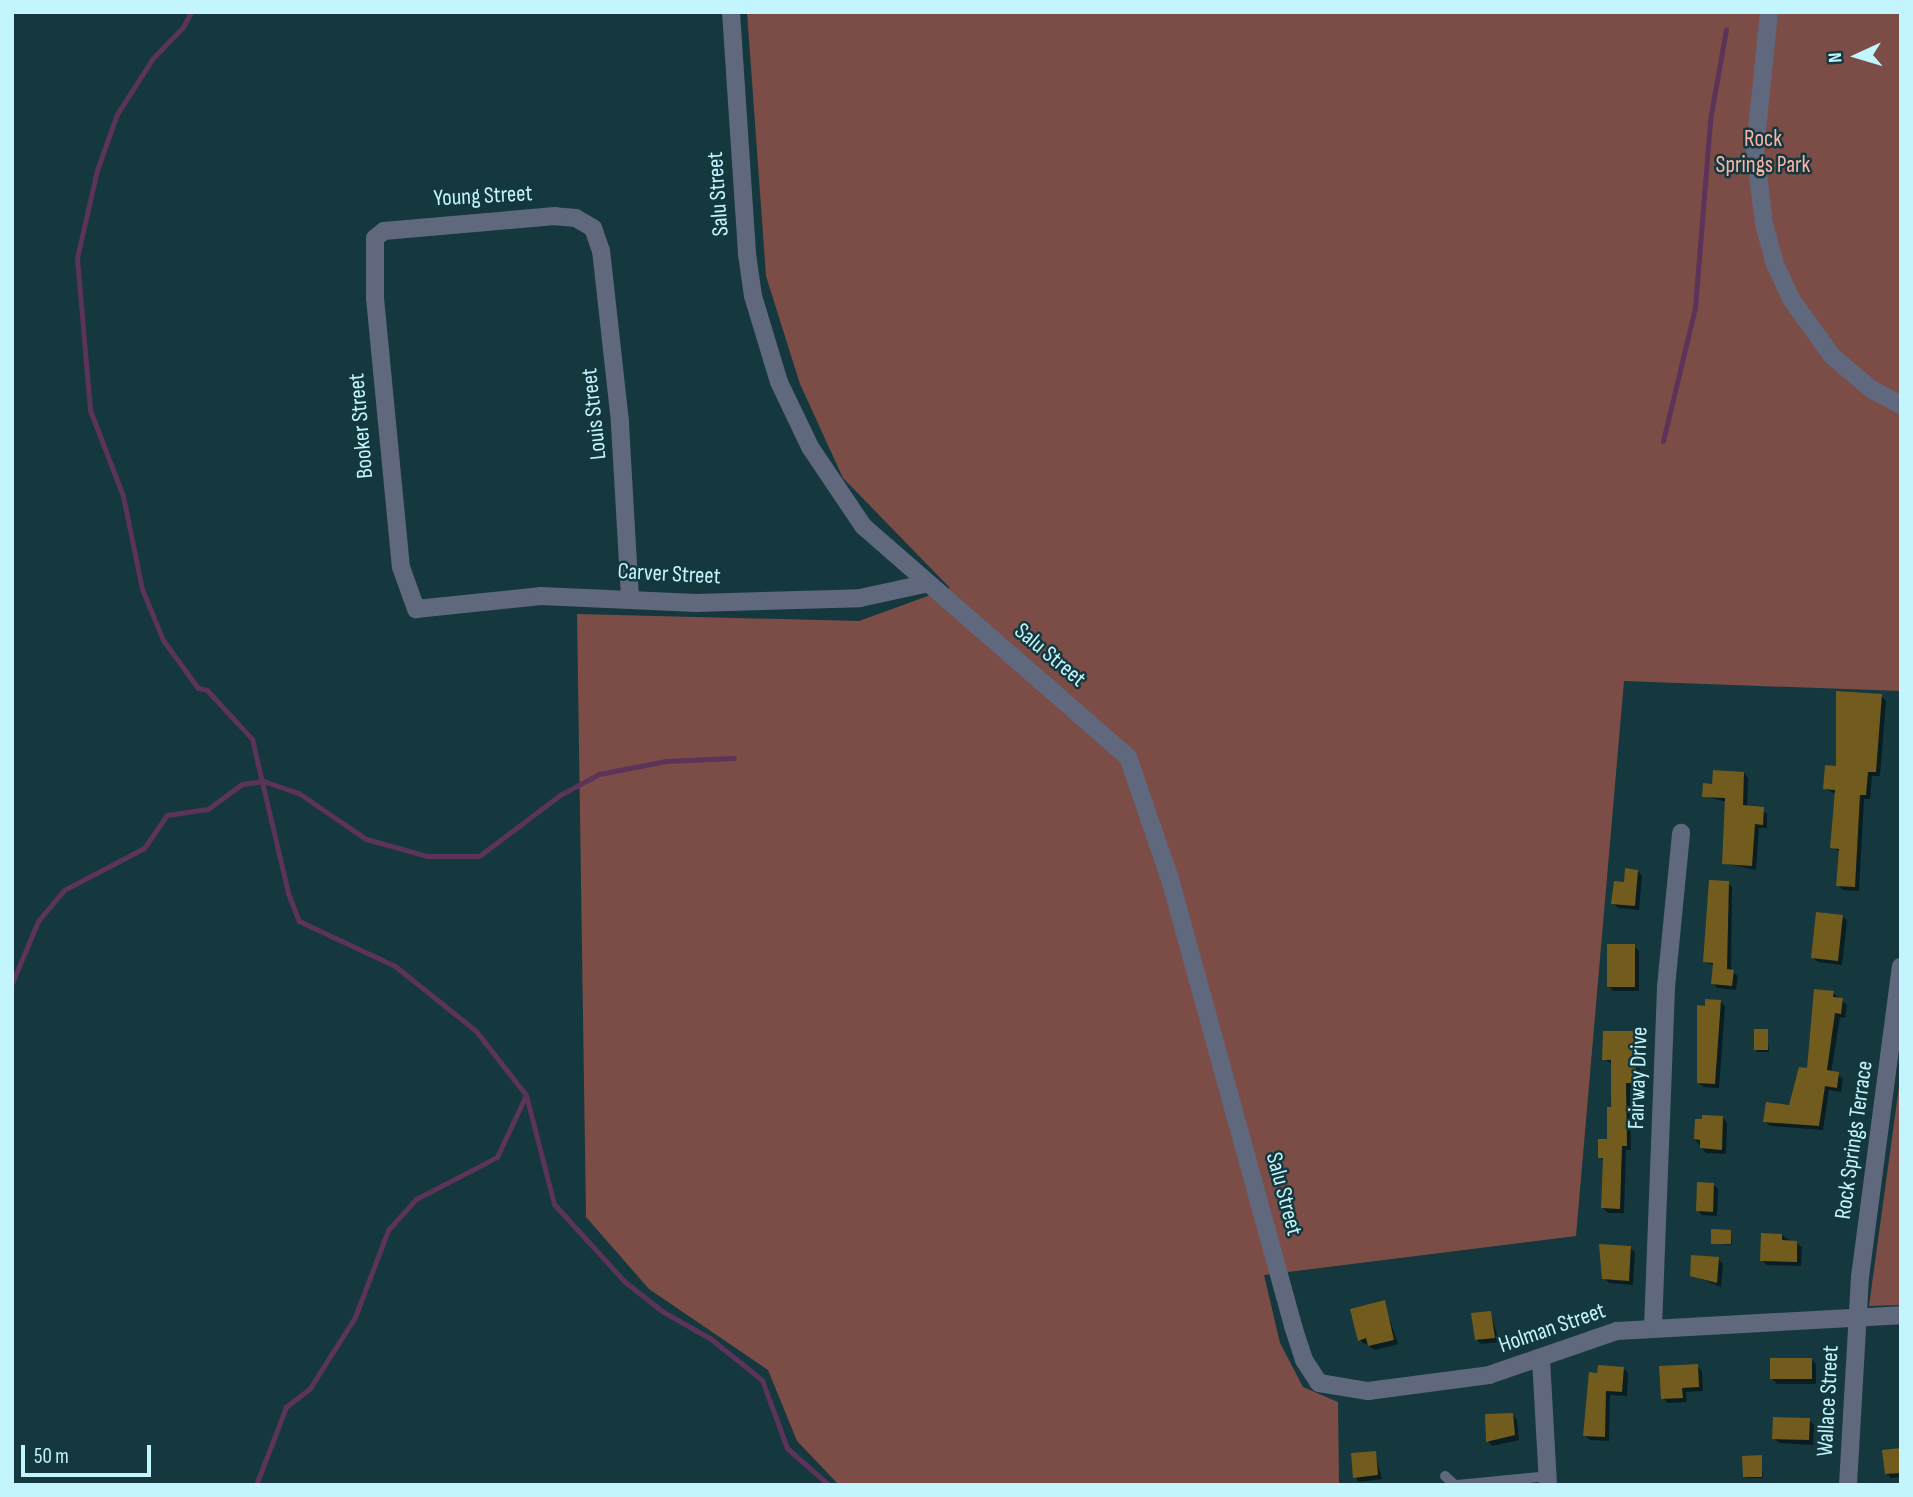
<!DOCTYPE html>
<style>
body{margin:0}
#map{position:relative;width:1913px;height:1497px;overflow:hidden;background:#14383e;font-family:"Sofia Sans Condensed",sans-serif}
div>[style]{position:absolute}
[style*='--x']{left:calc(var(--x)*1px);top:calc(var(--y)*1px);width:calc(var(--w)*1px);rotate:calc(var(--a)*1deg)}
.green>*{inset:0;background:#7c4d46}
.shadow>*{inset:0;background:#0007}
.stream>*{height:5px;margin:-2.5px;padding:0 2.5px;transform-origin:2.5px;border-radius:2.5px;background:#5c3359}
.building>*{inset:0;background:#715b1d}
.lane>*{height:10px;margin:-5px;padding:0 5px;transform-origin:5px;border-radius:5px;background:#60687e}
.street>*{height:18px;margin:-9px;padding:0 9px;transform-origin:9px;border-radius:9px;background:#60687e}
span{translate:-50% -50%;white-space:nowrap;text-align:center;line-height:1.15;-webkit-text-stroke:5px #14383e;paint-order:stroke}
.park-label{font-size:23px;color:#fdb3a7}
.street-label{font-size:23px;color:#c3f5fe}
.frame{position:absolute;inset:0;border:14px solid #c3f5fe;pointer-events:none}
.north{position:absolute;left:1822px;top:21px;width:70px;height:70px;-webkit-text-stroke:5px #14383e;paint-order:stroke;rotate:266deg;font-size:19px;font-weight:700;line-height:28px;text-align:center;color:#c3f5fe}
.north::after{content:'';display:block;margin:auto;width:24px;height:32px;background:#c3f5fe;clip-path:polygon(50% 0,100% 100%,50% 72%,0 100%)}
.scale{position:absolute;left:21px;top:1445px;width:130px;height:32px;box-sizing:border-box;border:4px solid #c3f5fe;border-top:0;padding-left:9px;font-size:21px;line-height:24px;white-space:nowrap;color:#c3f5fe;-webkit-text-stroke:5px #14383e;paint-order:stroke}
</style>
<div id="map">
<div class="green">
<i style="clip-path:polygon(747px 12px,1901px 12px,1901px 691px,1624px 681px,1576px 1236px,1264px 1275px,1280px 1343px,1303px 1387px,1338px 1402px,1339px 1485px,839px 1485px,797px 1441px,768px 1370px,649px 1289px,586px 1217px,577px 614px,859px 621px,950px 588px,843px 478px,800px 384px,766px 276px)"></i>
<i style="clip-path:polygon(1901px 1072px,1901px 1305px,1869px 1306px)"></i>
</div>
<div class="shadow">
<i style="clip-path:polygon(1881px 696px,1886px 701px,1880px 776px,1872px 776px,1870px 799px,1864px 799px,1859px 891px,1843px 890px,1838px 885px,1840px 852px,1832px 847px,1837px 794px,1825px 789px)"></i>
<i style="clip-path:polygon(1744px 773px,1748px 778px,1747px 807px,1767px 813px,1767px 828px,1759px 828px,1756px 870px,1724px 863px,1727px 802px,1704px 796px,1714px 785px)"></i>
<i style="clip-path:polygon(1638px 871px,1642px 876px,1639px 910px,1618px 908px,1613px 903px)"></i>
<i style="clip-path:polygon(1728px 883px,1732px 887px,1731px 971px,1738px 976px,1736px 990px,1717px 988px,1713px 983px,1715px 966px,1705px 962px)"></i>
<i style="clip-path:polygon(1842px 916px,1847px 921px,1842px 965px,1818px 962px,1813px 958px)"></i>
<i style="clip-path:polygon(1634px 946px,1639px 951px,1639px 991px,1613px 991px,1608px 986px)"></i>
<i style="clip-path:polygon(1833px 993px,1847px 1005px,1845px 1018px,1840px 1017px,1831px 1073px,1843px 1078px,1841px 1092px,1829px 1090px,1823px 1130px,1770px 1126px,1765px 1121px,1790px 1107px,1808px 1070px)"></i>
<i style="clip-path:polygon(1720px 1001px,1725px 1006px,1719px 1088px,1704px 1087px,1699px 1083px,1706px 1007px)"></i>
<i style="clip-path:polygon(1767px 1031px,1769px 1052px,1757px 1052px,1756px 1050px)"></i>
<i style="clip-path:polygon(1635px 1033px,1640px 1038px,1640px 1087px,1630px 1087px,1631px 1150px,1626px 1150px,1624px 1213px,1608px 1213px,1603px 1208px,1605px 1162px,1600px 1157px,1609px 1140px,1612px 1064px,1604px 1059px)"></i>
<i style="clip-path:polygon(1723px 1118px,1727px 1123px,1726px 1154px,1706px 1153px,1695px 1139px)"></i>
<i style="clip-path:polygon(1713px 1184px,1718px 1189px,1717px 1216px,1702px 1215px,1698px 1210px)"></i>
<i style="clip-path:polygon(1731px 1231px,1732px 1245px,1712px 1243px)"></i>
<i style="clip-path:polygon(1781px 1235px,1802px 1247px,1801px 1266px,1767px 1265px,1762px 1260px)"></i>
<i style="clip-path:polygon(1600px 1245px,1630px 1248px,1635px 1252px,1633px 1285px,1609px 1283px,1604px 1278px)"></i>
<i style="clip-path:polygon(1718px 1259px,1723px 1264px,1721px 1287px,1692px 1275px)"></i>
<i style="clip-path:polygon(1384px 1302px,1398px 1344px,1375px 1350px,1359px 1340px)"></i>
<i style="clip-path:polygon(1491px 1313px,1499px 1342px,1481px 1344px,1476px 1339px)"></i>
<i style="clip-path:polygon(1811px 1359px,1816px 1364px,1816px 1384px,1777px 1384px,1772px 1379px)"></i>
<i style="clip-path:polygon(1697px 1366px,1702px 1371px,1703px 1391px,1686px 1392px,1687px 1402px,1668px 1403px,1663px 1398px)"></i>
<i style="clip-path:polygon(1623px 1368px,1628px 1373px,1627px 1396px,1610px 1395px,1609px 1441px,1590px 1440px,1585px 1436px,1599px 1375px)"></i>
<i style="clip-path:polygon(1513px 1415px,1517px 1420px,1519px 1440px,1492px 1446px,1488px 1441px)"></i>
<i style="clip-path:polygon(1809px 1420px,1814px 1425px,1813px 1445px,1779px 1443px,1774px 1438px)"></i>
<i style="clip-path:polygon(1901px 1450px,1901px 1477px,1891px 1478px,1886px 1473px)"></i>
<i style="clip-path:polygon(1375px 1453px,1382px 1479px,1359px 1482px,1355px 1477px)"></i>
<i style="clip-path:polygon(1761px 1457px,1763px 1478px,1746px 1478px,1745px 1476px)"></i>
</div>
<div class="stream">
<i style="--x:191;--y:12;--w:17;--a:118"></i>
<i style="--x:183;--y:27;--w:43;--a:134.1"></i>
<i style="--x:153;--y:58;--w:67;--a:122.7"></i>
<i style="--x:117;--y:114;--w:59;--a:109.7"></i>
<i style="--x:97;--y:170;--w:90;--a:102.8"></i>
<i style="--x:77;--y:258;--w:153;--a:85.1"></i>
<i style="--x:90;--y:410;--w:92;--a:69"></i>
<i style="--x:123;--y:496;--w:95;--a:78.5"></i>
<i style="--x:142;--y:589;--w:55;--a:67.6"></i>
<i style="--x:163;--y:640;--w:59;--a:53.9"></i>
<i style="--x:198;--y:688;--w:9;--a:13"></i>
<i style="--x:207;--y:690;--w:67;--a:47.4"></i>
<i style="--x:252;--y:739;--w:158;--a:76.8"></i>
<i style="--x:288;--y:893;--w:30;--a:69"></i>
<i style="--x:299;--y:921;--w:106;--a:25.1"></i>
<i style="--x:395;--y:966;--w:104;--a:38.7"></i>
<i style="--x:476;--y:1031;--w:81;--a:52"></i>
<i style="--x:526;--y:1095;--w:113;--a:75.6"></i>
<i style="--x:554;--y:1204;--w:104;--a:47.7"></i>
<i style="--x:624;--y:1281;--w:48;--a:38.3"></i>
<i style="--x:662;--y:1311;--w:56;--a:29.7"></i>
<i style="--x:711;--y:1339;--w:65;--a:38.8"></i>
<i style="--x:762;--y:1380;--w:72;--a:69.8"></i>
<i style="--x:787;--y:1448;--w:56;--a:41.4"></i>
<i style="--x:1663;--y:441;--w:137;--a:-76.5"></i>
<i style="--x:1695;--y:308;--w:189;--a:-85.4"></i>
<i style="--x:1710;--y:120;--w:92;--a:-80"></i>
<i style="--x:12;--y:983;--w:67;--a:-67.2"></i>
<i style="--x:38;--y:921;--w:40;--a:-50"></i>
<i style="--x:64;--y:890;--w:90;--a:-27.7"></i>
<i style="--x:144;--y:848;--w:40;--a:-55.1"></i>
<i style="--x:167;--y:815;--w:41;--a:-8.3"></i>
<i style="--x:208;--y:809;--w:42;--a:-36.3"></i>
<i style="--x:242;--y:784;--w:21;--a:-8"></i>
<i style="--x:263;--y:781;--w:39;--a:19"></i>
<i style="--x:300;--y:794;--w:80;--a:34.3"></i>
<i style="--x:366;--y:839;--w:63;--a:15.6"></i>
<i style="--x:427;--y:856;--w:52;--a:0"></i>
<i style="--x:479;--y:856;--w:101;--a:-37"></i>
<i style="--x:560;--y:795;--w:44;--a:-28.3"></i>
<i style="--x:599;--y:774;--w:68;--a:-11"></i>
<i style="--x:666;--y:761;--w:68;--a:-2.5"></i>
<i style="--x:256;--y:1485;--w:84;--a:-69"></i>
<i style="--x:286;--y:1407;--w:31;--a:-38"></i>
<i style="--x:310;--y:1388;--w:84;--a:-57.6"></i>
<i style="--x:355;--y:1317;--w:93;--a:-69.2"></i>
<i style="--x:388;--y:1230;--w:42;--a:-47.9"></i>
<i style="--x:416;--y:1199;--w:91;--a:-27.4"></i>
<i style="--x:497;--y:1157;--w:66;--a:-65"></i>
</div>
<div class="building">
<i style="clip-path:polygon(1836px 691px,1882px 694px,1876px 772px,1868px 772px,1866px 795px,1860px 795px,1855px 887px,1836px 886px,1839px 849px,1830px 848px,1835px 790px,1823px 789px,1825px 765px,1836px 766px)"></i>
<i style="clip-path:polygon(1713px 770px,1744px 772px,1743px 805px,1764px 807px,1763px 825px,1755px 824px,1752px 866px,1722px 864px,1725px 798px,1702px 797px,1703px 783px,1712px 784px)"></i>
<i style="clip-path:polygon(1625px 868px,1638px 870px,1635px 906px,1611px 904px,1614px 881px,1624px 882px)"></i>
<i style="clip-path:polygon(1709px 880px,1729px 881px,1727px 969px,1734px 970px,1732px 986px,1711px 984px,1713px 963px,1703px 962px)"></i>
<i style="clip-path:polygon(1816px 912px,1843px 915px,1838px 961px,1811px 958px)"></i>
<i style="clip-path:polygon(1607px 944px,1635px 944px,1635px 987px,1607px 987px)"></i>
<i style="clip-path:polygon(1814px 989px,1834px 991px,1833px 997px,1843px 998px,1841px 1014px,1835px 1013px,1827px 1070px,1839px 1072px,1837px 1088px,1825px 1086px,1819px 1126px,1763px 1122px,1766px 1102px,1789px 1105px,1799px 1067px,1807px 1068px)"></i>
<i style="clip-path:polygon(1705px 999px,1721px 1000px,1715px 1084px,1697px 1083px,1697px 1005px,1705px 1006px)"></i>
<i style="clip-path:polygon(1754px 1029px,1768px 1029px,1768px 1050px,1754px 1050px)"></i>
<i style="clip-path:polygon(1603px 1031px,1636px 1031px,1636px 1083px,1626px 1083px,1627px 1146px,1622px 1146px,1620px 1209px,1601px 1208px,1603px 1158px,1598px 1158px,1598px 1139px,1607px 1139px,1607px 1107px,1611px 1107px,1611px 1060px,1602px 1060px)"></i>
<i style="clip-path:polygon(1702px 1115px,1723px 1116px,1722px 1150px,1700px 1148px,1700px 1140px,1694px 1139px,1695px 1119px,1702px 1119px)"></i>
<i style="clip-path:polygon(1697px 1182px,1714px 1183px,1713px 1212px,1696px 1211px)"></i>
<i style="clip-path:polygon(1711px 1229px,1731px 1230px,1731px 1244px,1711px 1244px)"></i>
<i style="clip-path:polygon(1761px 1233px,1782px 1234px,1782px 1240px,1797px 1241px,1797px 1262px,1760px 1261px)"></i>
<i style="clip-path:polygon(1599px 1244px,1631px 1246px,1629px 1281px,1602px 1279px)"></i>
<i style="clip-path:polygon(1691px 1255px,1719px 1257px,1717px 1283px,1690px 1276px)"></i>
<i style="clip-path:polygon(1385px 1300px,1394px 1340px,1368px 1346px,1366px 1338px,1358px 1341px,1350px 1309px)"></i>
<i style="clip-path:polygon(1491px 1311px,1495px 1338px,1475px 1340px,1471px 1313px)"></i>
<i style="clip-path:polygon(1770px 1358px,1812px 1358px,1812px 1379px,1770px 1379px)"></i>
<i style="clip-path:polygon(1698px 1364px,1699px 1387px,1682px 1388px,1683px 1398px,1661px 1399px,1659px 1366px)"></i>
<i style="clip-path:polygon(1598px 1365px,1624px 1367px,1622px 1392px,1606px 1391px,1605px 1437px,1583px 1436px,1589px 1372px,1597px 1373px)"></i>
<i style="clip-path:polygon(1513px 1413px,1515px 1435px,1486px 1442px,1485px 1414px)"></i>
<i style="clip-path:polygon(1773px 1417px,1810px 1418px,1809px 1440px,1772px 1439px)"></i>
<i style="clip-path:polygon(1901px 1448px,1901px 1473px,1885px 1474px,1882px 1450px)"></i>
<i style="clip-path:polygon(1376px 1451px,1378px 1475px,1353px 1478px,1351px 1453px)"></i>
<i style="clip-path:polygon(1762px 1455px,1762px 1477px,1743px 1477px,1742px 1456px)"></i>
</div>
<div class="lane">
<i style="--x:1445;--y:1476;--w:13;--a:42"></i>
<i style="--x:1457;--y:1485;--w:91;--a:-5.6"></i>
</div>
<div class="street">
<i style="--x:731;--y:12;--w:243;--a:86.2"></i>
<i style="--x:747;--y:254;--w:42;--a:81.9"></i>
<i style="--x:753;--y:296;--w:90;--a:73.2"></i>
<i style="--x:779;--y:382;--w:72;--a:64.5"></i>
<i style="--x:810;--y:447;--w:95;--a:56.1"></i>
<i style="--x:863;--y:526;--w:352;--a:41.1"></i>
<i style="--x:1128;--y:757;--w:129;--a:71"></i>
<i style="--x:1170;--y:879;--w:464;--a:74.6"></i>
<i style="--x:1293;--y:1326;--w:36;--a:72"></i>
<i style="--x:1304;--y:1360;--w:27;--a:57"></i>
<i style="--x:1319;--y:1383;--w:50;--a:9.3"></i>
<i style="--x:1368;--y:1391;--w:122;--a:-7.5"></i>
<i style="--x:1489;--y:1375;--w:135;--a:-19"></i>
<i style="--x:1617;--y:1331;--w:284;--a:-3.2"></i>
<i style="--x:1769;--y:12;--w:139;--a:95.8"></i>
<i style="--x:1755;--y:150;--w:75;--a:83.1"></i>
<i style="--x:1764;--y:224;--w:41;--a:74.6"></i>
<i style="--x:1775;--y:264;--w:38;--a:65"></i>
<i style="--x:1791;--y:299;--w:70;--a:54.3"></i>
<i style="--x:1832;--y:356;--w:51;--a:40.2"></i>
<i style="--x:1871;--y:389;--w:34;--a:28"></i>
<i style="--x:630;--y:598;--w:176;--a:-93.3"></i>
<i style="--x:620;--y:422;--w:172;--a:-96.3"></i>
<i style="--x:601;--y:251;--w:24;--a:-109"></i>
<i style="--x:593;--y:228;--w:20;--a:-150"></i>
<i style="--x:576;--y:218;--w:21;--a:-175"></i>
<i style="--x:555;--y:216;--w:172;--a:175"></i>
<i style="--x:384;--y:231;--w:11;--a:142"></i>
<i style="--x:375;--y:238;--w:60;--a:90"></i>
<i style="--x:375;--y:298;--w:270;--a:84.5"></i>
<i style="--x:401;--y:567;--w:45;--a:70.3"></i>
<i style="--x:416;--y:609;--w:126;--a:-5.9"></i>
<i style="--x:541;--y:596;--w:155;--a:2.6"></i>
<i style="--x:696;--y:603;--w:164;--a:-1.7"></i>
<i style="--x:860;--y:598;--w:66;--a:-12.2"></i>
<i style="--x:1653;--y:1327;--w:340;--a:-87.8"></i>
<i style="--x:1666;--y:987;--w:155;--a:-84.4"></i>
<i style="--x:1541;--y:1359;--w:126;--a:86.8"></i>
<i style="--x:1848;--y:1485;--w:208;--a:-86.7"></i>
<i style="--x:1860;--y:1277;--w:313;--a:-82.5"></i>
</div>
<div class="park-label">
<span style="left:1763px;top:152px">Rock<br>Springs Park</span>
</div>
<div class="street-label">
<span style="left:718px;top:194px;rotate:-94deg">Salu Street</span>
<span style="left:483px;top:196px;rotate:-3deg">Young Street</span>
<span style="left:594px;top:414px;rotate:-96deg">Louis Street</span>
<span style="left:361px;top:426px;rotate:-95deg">Booker Street</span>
<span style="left:669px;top:574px;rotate:3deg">Carver Street</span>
<span style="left:1050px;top:655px;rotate:40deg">Salu Street</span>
<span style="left:1638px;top:1078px;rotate:-88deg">Fairway Drive</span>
<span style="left:1854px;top:1140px;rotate:-82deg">Rock Springs Terrace</span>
<span style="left:1284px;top:1194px;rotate:75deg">Salu Street</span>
<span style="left:1552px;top:1328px;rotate:-19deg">Holman Street</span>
<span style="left:1828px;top:1401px;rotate:-87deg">Wallace Street</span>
</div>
<div class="frame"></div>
<div class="north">N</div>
<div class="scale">50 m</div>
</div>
